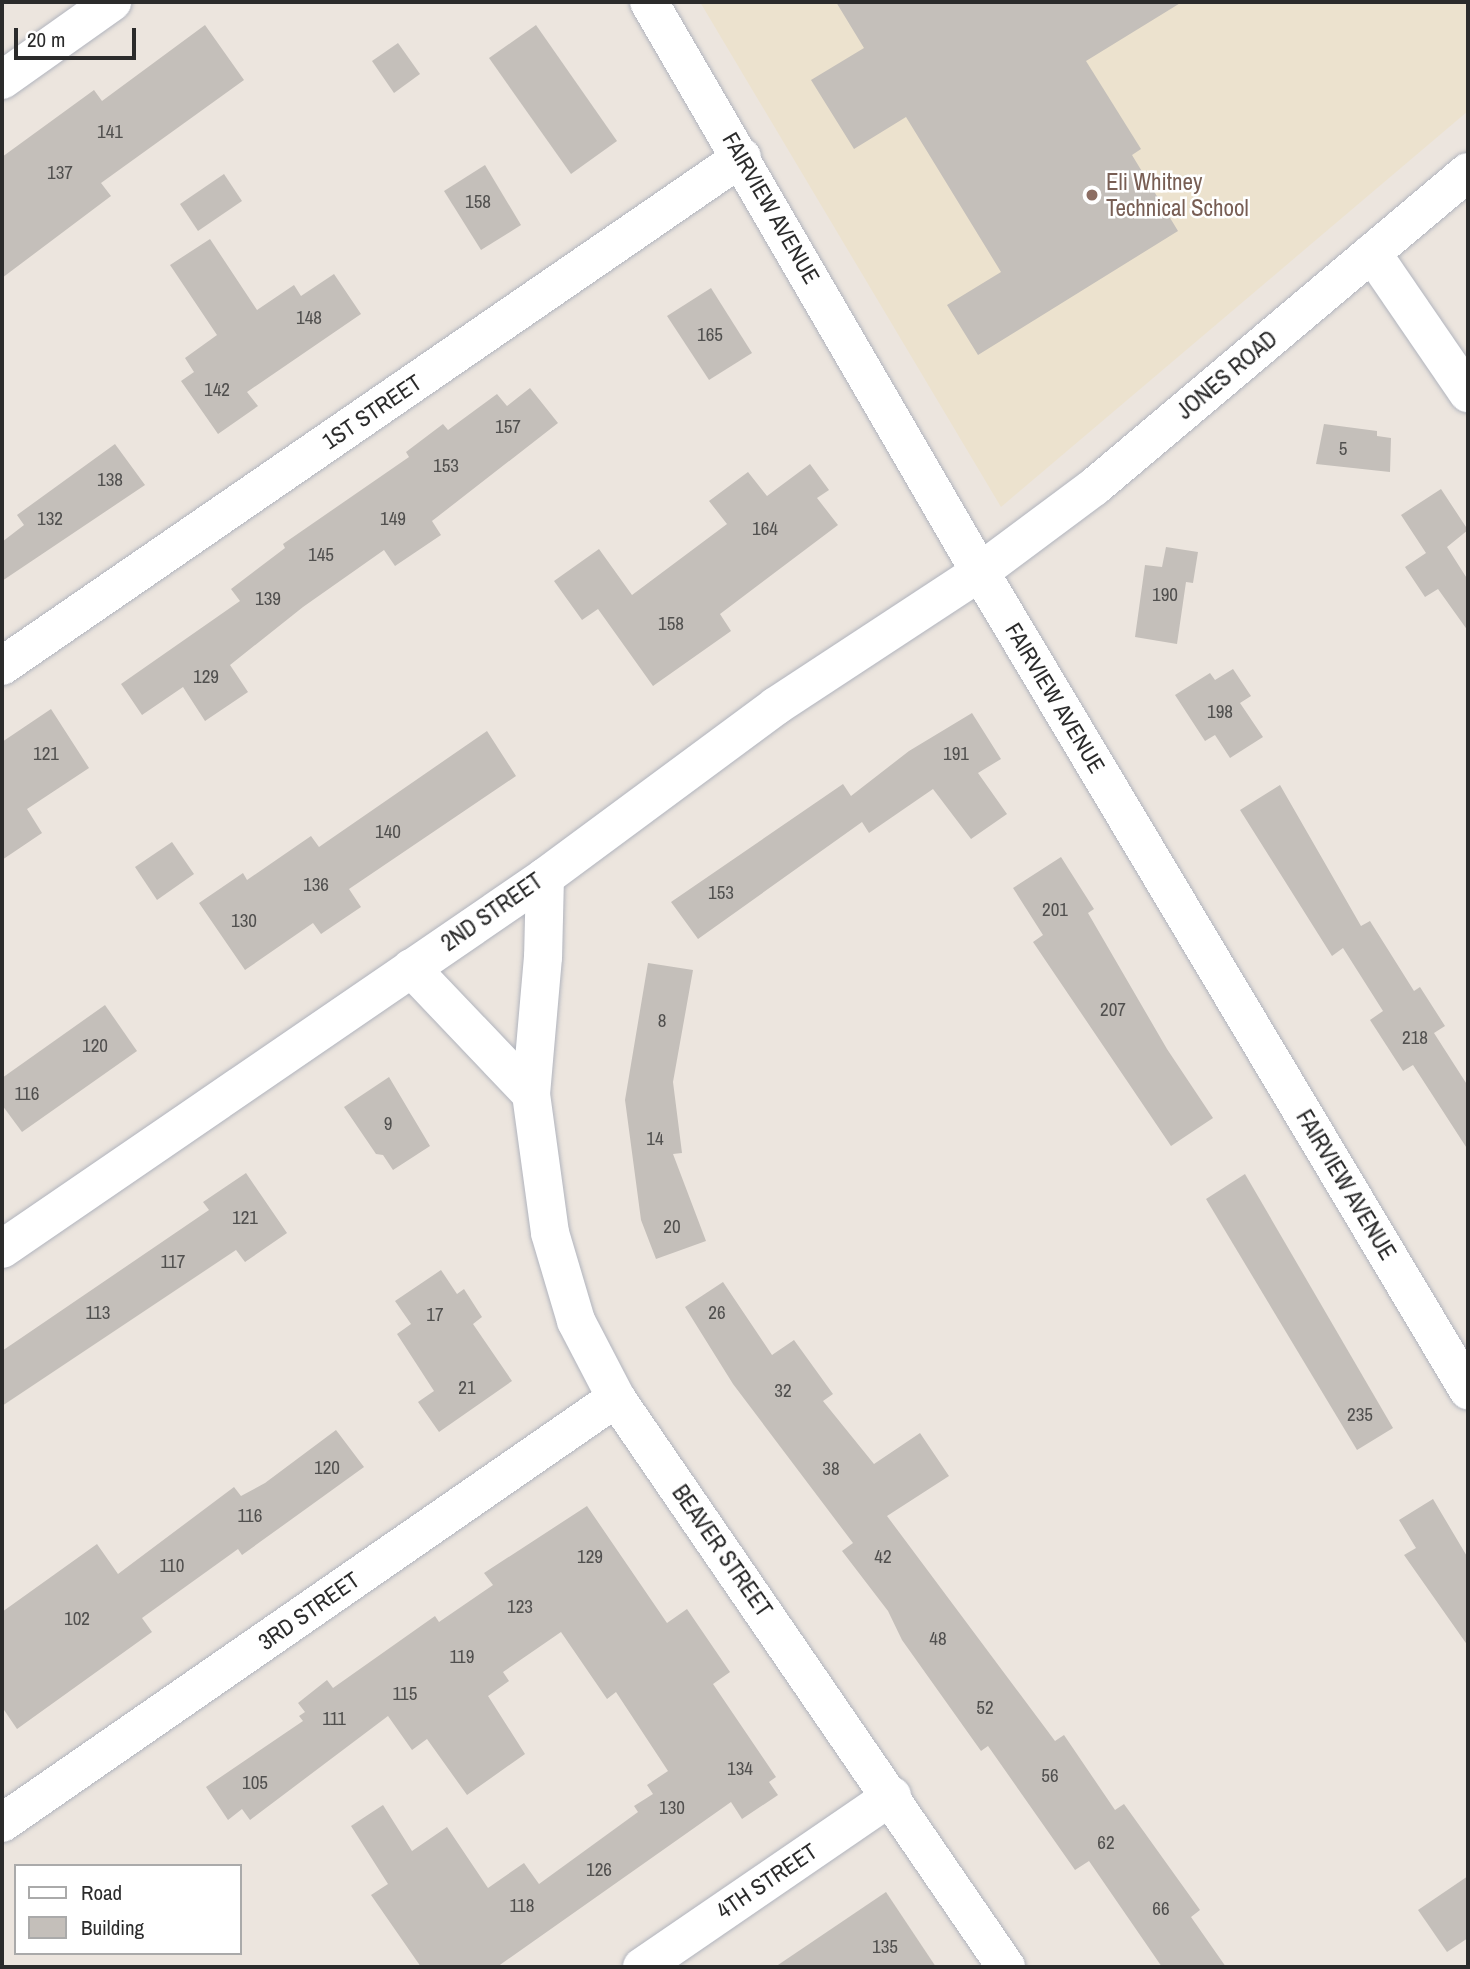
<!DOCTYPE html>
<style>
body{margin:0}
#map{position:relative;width:1470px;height:1969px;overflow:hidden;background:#ece5de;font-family:"Archivo Narrow",sans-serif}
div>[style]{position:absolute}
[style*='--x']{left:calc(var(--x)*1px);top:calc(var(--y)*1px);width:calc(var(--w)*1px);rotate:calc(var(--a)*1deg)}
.education>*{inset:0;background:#ece2ce}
.building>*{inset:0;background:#c4bfba}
.roads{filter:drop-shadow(0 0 2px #b1b4bd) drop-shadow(0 0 2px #b1b4bd)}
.street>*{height:38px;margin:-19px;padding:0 19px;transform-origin:19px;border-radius:19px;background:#fff}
.secondary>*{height:38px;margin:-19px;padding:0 19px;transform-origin:19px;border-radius:19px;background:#fff}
.dots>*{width:19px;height:19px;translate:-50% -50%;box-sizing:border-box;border:4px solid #fff;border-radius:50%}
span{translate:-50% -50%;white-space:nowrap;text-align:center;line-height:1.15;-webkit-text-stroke:5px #fff;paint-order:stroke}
.number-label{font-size:19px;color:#51504f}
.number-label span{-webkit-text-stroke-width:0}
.education-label{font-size:23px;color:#785e54}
.left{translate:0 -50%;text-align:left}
.street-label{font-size:23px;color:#2b2b2b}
.frame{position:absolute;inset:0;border:4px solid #2b2b2b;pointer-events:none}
.legend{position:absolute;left:14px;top:1864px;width:228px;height:91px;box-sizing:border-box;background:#fff;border:2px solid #aaa;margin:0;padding:9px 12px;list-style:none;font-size:21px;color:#2b2b2b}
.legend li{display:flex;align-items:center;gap:14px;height:35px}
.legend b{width:35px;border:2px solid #aaa}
.scale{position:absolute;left:14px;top:28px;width:122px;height:32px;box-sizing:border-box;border:4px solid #2b2b2b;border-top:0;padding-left:9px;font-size:21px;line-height:24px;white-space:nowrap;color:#2b2b2b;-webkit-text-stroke:5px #fff;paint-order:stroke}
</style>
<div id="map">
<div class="education">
<i style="clip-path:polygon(700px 2px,1468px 2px,1468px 111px,1001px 507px)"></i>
</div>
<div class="building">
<i style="clip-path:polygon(836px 2px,1182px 2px,1086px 61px,1141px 149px,1132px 155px,1178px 231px,978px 355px,947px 305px,1001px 272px,906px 117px,854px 149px,811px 80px,864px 48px)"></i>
<i style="clip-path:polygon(205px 25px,244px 80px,101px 183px,111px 196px,2px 278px,2px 157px,94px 90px,102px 101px)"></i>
<i style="clip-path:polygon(536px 25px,617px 141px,571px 174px,489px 58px)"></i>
<i style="clip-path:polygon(398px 43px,420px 74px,394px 93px,372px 61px)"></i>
<i style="clip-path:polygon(485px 165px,521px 225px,481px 250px,444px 191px)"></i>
<i style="clip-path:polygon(224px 174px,242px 201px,198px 231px,180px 204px)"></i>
<i style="clip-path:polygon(210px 239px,257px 310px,294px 285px,301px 296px,334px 274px,361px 314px,247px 392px,258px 406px,218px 434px,181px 381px,194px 372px,185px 358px,217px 335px,170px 265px)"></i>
<i style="clip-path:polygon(711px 288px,752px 353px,709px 380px,667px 316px)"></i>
<i style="clip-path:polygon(530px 388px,558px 423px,432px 521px,441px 535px,395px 566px,384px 550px,303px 607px,230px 665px,248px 692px,205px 721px,183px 687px,142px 715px,121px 684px,240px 601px,231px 589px,285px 548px,283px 544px,409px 457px,406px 452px,443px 424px,448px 430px,497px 394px,507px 406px)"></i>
<i style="clip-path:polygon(1324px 424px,1377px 431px,1377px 436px,1391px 438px,1390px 472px,1316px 464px)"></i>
<i style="clip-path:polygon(115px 444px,145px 485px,2px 581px,2px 542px,24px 525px,17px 515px)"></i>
<i style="clip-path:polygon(810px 464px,829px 490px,817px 498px,838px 525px,720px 614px,731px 631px,653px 686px,598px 609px,582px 620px,554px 581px,599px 549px,632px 595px,727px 524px,709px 501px,748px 472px,767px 496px)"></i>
<i style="clip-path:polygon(1441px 489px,1468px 530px,1447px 547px,1468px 580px,1468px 631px,1438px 589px,1425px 597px,1405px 567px,1426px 553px,1401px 515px)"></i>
<i style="clip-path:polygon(1166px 547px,1198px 552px,1193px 583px,1186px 582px,1177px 644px,1135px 637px,1145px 565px,1162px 567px)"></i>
<i style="clip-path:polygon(1233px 669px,1251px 696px,1240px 703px,1263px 737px,1230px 758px,1215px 735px,1205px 741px,1175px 695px,1210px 673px,1215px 680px)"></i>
<i style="clip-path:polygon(51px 709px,89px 768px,27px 809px,42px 833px,2px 860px,2px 742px)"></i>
<i style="clip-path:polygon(972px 713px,1001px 759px,978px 773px,1007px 814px,971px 839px,933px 789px,869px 833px,862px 822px,698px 939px,671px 902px,843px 784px,851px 796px,909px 751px)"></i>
<i style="clip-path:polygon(487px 731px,516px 776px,349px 889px,361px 907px,321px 934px,313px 923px,245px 970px,199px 903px,243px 873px,247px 880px,311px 836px,319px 847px)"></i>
<i style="clip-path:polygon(1280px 785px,1361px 926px,1370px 921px,1414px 991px,1420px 987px,1445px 1026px,1434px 1033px,1468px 1086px,1468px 1150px,1413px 1065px,1403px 1071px,1370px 1020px,1383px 1011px,1343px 948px,1332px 956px,1240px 810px)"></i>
<i style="clip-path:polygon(172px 842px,194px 874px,157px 900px,135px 867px)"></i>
<i style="clip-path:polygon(1061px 857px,1094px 909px,1088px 913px,1167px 1049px,1213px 1118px,1171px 1146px,1033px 942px,1043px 935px,1013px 888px)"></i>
<i style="clip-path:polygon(648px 963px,693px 970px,673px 1082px,682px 1153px,673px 1154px,706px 1241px,656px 1259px,641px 1220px,625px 1100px)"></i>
<i style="clip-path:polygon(105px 1005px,137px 1051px,22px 1132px,2px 1105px,2px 1078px)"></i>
<i style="clip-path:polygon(389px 1077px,430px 1146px,393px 1170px,383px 1155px,376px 1154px,344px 1107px)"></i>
<i style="clip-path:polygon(246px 1173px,287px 1233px,245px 1262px,236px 1250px,2px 1406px,2px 1351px,209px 1210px,203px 1202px)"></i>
<i style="clip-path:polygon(1245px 1174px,1393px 1428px,1357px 1450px,1206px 1199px)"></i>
<i style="clip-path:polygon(441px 1270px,457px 1294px,464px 1289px,482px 1317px,473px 1324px,512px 1381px,439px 1432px,418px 1402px,434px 1391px,397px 1334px,411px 1324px,395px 1301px)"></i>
<i style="clip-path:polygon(723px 1282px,772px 1355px,794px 1340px,833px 1394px,823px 1401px,874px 1464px,920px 1433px,949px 1476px,887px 1516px,1055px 1741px,1064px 1735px,1115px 1810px,1124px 1804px,1200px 1910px,1191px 1917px,1226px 1967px,1162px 1967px,1089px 1861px,1075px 1870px,988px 1746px,981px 1751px,902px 1640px,888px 1611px,842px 1551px,853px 1543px,733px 1384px,685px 1307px)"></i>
<i style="clip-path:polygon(336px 1430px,364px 1467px,242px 1555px,238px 1549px,142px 1618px,152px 1632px,17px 1729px,2px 1707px,2px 1612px,97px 1544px,118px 1574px,234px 1487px,241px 1496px,265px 1483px)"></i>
<i style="clip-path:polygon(1433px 1499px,1468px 1558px,1468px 1646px,1404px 1555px,1416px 1548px,1399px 1520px)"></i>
<i style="clip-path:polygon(587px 1506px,667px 1623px,687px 1609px,730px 1672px,713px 1684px,776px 1777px,769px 1782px,778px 1795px,742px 1819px,731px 1802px,497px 1967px,421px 1967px,371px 1895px,388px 1884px,351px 1826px,383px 1805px,412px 1851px,447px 1827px,488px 1888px,524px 1863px,539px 1884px,638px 1812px,634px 1806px,653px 1794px,647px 1785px,668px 1771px,616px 1692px,607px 1699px,561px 1632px,503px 1672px,509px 1681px,488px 1696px,525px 1754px,467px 1795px,427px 1739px,412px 1750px,388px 1716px,250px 1820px,242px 1809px,228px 1820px,206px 1787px,303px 1721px,299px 1716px,305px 1712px,298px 1703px,327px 1680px,333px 1688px,435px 1616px,439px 1622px,493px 1585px,484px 1573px)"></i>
<i style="clip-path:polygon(1468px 1876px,1468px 1938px,1447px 1952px,1418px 1910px)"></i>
<i style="clip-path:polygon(886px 1892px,936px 1967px,775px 1967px)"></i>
</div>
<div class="roads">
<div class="street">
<i style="--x:2;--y:80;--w:135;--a:-35.3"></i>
<i style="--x:1372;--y:253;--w:170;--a:55.6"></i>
<i style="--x:2;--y:666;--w:898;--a:-34.52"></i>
<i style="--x:545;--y:877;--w:80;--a:91.4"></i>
<i style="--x:543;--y:957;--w:138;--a:95"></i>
<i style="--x:531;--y:1094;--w:140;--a:82.2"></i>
<i style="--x:550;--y:1233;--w:92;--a:73.5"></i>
<i style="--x:576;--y:1321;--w:87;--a:62.5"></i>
<i style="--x:616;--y:1398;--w:690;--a:55.57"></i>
<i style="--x:411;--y:968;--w:174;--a:46.4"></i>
<i style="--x:2;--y:1249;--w:658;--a:-34.41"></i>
<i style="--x:545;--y:877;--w:287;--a:-36.5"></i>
<i style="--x:776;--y:706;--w:244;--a:-33.3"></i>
<i style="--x:980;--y:572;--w:142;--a:-36.7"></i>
<i style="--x:1094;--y:487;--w:489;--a:-40.1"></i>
<i style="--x:2;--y:1823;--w:747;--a:-34.69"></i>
<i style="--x:642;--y:1967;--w:303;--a:-34.4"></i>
</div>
<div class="secondary">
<i style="--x:649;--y:2;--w:659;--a:59.86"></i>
<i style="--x:980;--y:572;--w:953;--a:59.18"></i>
</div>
</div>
<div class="dots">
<i style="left:1092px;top:195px;background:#8d6e63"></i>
</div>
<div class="number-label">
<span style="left:110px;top:132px">141</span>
<span style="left:60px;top:173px">137</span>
<span style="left:478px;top:202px">158</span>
<span style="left:309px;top:318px">148</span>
<span style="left:710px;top:335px">165</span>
<span style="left:217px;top:390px">142</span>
<span style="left:508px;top:427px">157</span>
<span style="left:1343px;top:449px">5</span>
<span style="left:446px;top:466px">153</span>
<span style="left:110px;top:480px">138</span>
<span style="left:50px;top:519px">132</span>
<span style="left:393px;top:519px">149</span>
<span style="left:765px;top:529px">164</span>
<span style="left:321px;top:555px">145</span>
<span style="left:1165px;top:595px">190</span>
<span style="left:268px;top:599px">139</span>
<span style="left:671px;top:624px">158</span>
<span style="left:206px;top:677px">129</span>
<span style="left:1220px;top:712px">198</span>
<span style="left:46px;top:754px">121</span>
<span style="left:956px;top:754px">191</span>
<span style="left:388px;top:832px">140</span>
<span style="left:316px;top:885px">136</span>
<span style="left:721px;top:893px">153</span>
<span style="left:1055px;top:910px">201</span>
<span style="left:244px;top:921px">130</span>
<span style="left:1113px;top:1010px">207</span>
<span style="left:662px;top:1021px">8</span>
<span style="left:1415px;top:1038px">218</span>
<span style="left:95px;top:1046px">120</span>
<span style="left:27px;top:1094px">116</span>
<span style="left:388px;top:1124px">9</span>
<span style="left:655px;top:1139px">14</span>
<span style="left:245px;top:1218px">121</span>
<span style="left:672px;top:1227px">20</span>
<span style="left:173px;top:1262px">117</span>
<span style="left:98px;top:1313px">113</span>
<span style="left:717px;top:1313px">26</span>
<span style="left:435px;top:1315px">17</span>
<span style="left:467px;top:1388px">21</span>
<span style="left:783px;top:1391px">32</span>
<span style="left:1360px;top:1415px">235</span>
<span style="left:327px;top:1468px">120</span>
<span style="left:831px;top:1469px">38</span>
<span style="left:250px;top:1516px">116</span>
<span style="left:590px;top:1557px">129</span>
<span style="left:883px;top:1557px">42</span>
<span style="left:172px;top:1566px">110</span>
<span style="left:520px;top:1607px">123</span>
<span style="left:77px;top:1619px">102</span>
<span style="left:938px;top:1639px">48</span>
<span style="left:462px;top:1657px">119</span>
<span style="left:405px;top:1694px">115</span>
<span style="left:985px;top:1708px">52</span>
<span style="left:334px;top:1719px">111</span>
<span style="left:740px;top:1769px">134</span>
<span style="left:1050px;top:1776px">56</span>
<span style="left:255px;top:1783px">105</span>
<span style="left:672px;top:1808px">130</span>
<span style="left:1106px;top:1843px">62</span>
<span style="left:599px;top:1870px">126</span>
<span style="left:522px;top:1906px">118</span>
<span style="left:1161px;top:1909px">66</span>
<span style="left:885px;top:1947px">135</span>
</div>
<div class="education-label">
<span class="left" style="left:1106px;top:195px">Eli Whitney<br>Technical School</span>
</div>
<div class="street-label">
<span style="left:771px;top:208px;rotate:60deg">FAIRVIEW AVENUE</span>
<span style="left:1227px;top:375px;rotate:-40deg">JONES ROAD</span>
<span style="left:372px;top:412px;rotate:-34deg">1ST STREET</span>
<span style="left:1055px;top:698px;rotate:59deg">FAIRVIEW AVENUE</span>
<span style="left:492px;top:912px;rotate:-35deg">2ND STREET</span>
<span style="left:1346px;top:1185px;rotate:59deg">FAIRVIEW AVENUE</span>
<span style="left:722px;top:1551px;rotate:55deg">BEAVER STREET</span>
<span style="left:309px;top:1611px;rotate:-35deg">3RD STREET</span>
<span style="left:767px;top:1881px;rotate:-34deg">4TH STREET</span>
</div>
<div class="frame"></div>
<ul class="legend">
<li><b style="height:9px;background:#fff"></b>Road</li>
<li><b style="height:19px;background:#c4bfba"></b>Building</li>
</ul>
<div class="scale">20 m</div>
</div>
